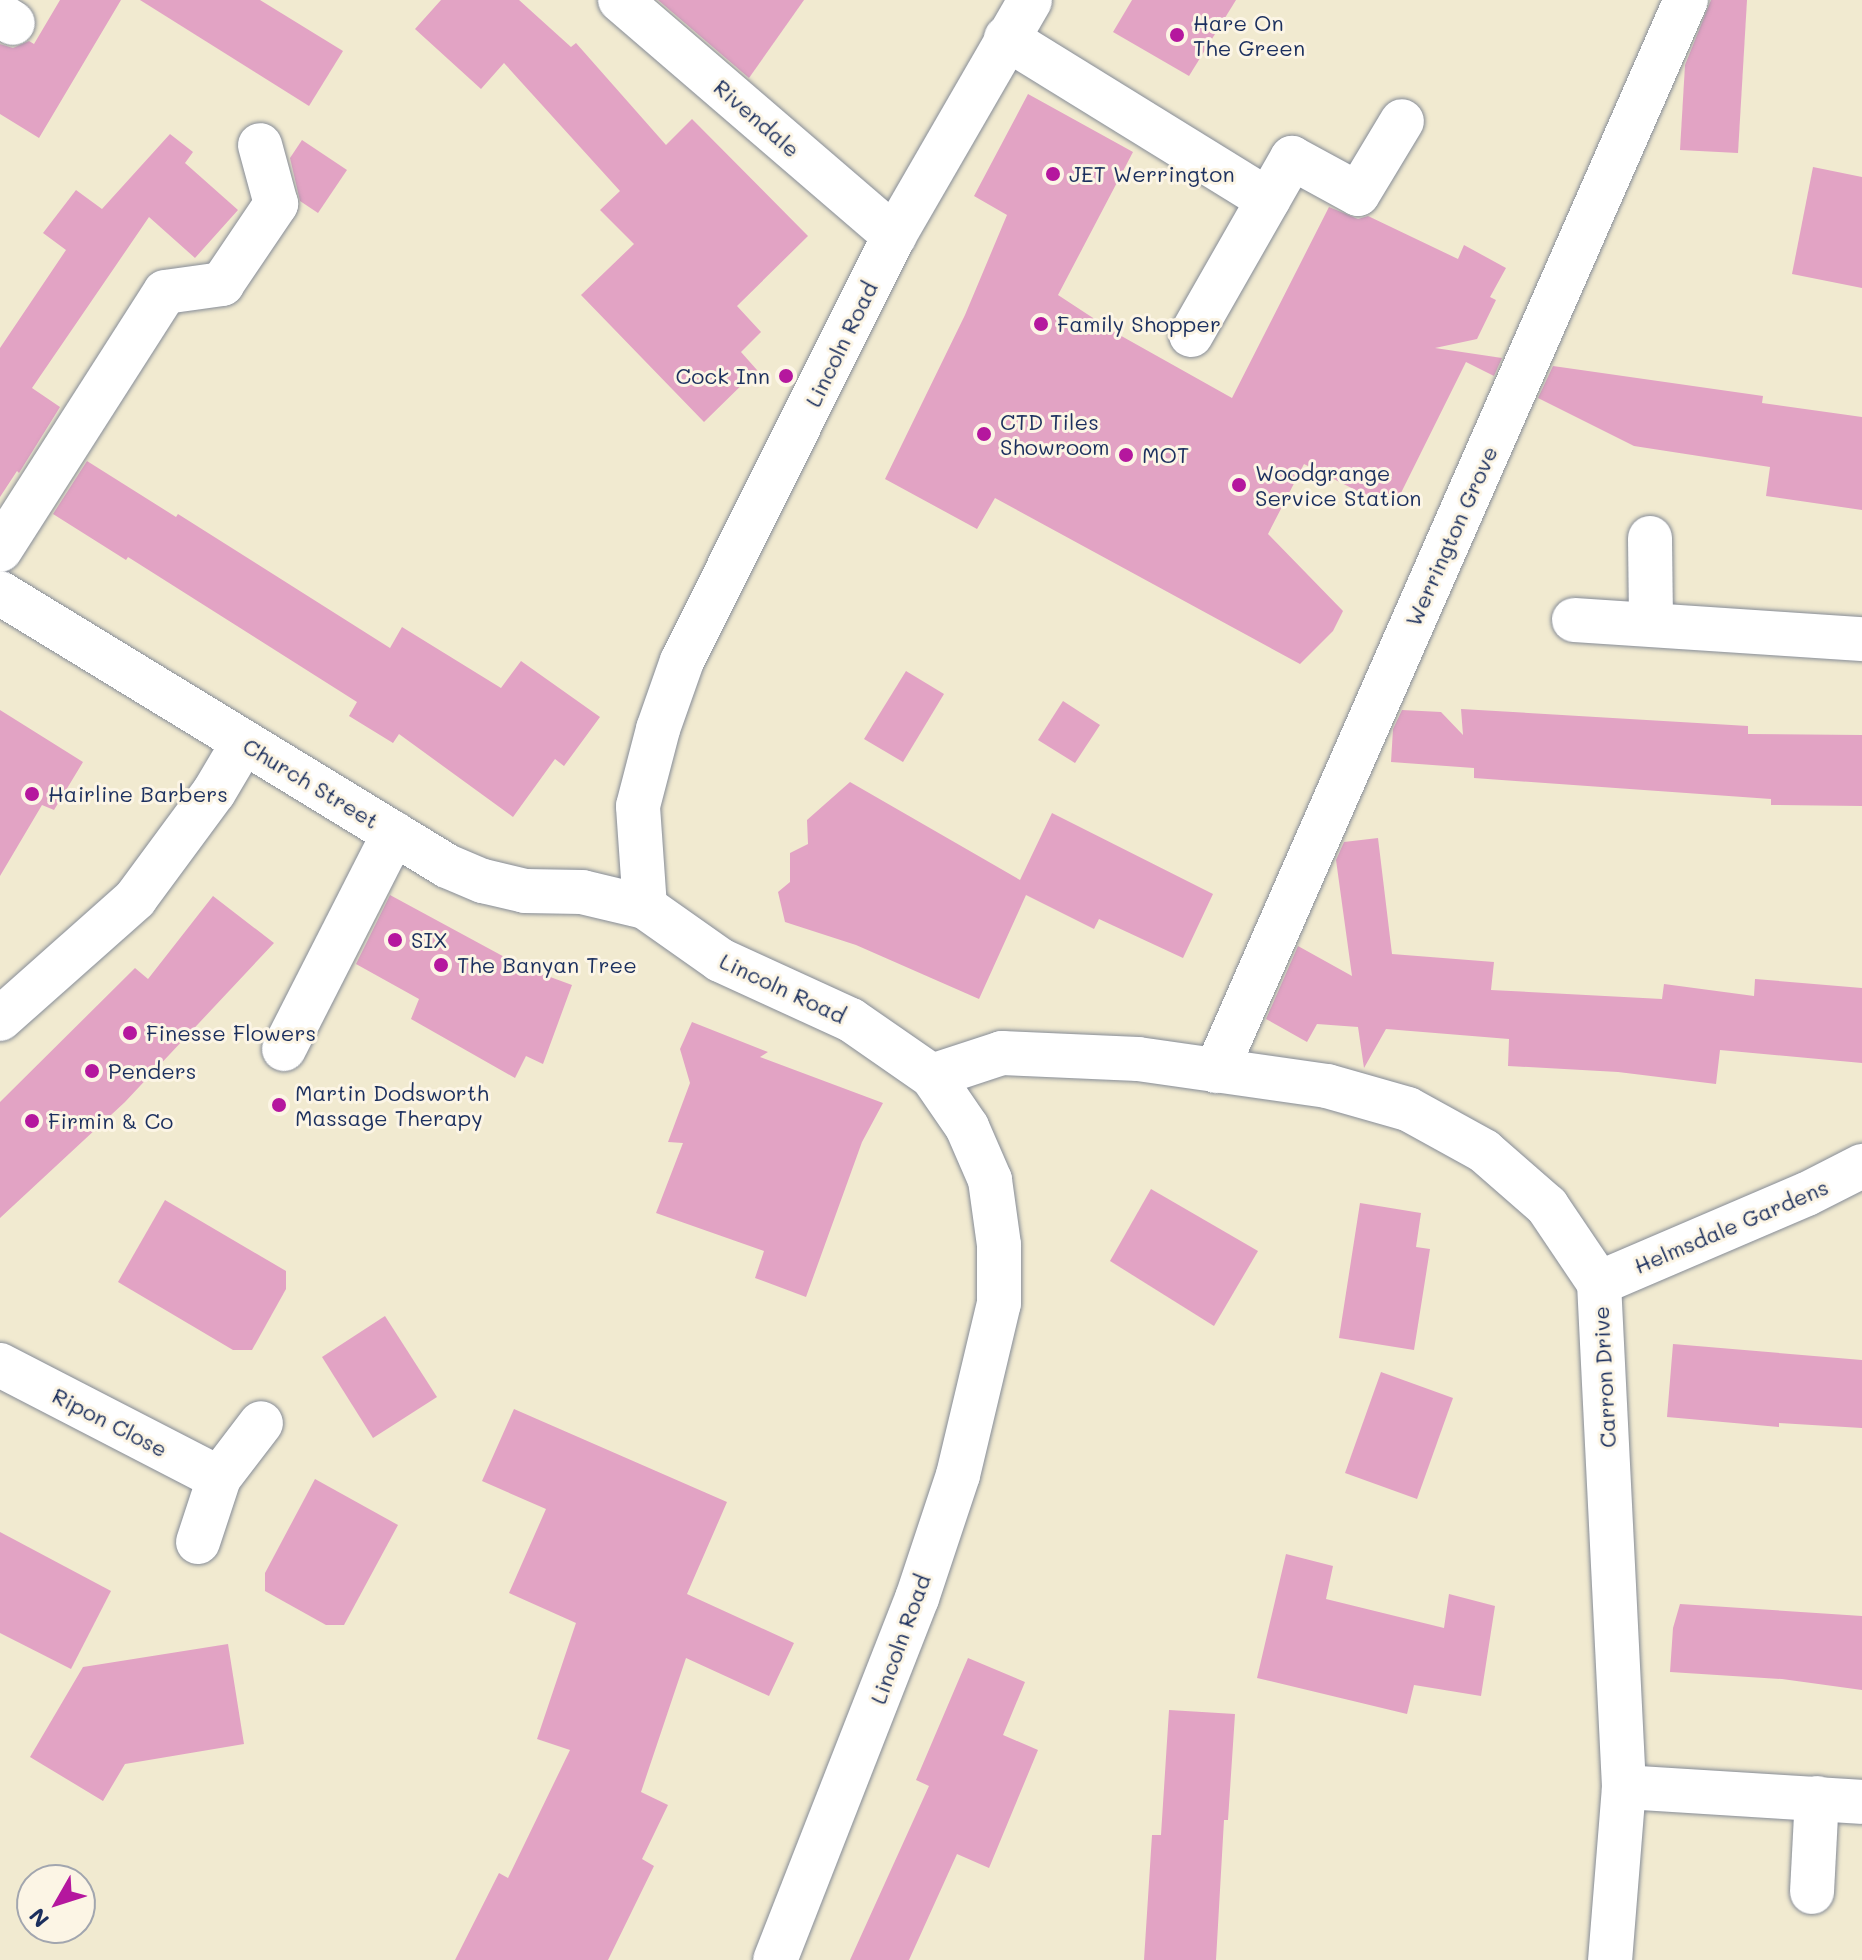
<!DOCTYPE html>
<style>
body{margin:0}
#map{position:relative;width:1862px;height:1960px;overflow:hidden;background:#f1ead0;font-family:Mali,sans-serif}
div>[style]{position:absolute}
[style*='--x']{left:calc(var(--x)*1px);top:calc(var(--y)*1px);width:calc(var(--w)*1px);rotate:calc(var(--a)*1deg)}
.building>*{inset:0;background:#e2a3c4}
.roads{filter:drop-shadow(0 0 2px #868c97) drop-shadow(0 0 2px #868c97)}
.minor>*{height:44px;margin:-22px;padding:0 22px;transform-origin:22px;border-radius:22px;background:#fff}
.dots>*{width:22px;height:22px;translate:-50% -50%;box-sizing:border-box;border:4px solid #fcf5e5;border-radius:50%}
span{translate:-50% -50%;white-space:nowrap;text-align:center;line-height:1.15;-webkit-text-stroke:6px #fcf5e5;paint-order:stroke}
.poi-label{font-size:22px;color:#1b2f5e}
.left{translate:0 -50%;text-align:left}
.right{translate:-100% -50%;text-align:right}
.street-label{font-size:22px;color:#1b2f5e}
.north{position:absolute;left:16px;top:1864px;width:80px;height:80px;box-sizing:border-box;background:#fcf5e5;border:2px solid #a2a6af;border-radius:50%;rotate:231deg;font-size:22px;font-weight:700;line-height:32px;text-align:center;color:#1b2f5e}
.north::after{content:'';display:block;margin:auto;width:28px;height:36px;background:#b5179e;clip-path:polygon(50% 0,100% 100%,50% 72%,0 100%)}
</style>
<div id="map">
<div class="building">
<i style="clip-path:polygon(60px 0,121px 0,39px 138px,0 114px,0 44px,13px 48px,29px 41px,34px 44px)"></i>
<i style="clip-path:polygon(140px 0,260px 0,343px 51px,309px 106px)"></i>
<i style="clip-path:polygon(441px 0,519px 0,571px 47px,576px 43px,666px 145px,692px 119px,808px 236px,737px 306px,761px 332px,741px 352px,757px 370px,704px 422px,581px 295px,634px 244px,600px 210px,620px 191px,504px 63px,481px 89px,415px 29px)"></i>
<i style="clip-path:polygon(658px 0,804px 0,749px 78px)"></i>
<i style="clip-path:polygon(1132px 0,1236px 0,1189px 76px,1113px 32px)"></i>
<i style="clip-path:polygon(1711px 0,1747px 0,1738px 153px,1680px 150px,1685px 65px)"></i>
<i style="clip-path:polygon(1028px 94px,1133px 152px,1058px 295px,1116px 333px,1232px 398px,1329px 207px,1358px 219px,1368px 216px,1458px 259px,1464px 245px,1506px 268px,1490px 297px,1496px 300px,1477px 339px,1435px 348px,1502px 358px,1494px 376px,1466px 362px,1393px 509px,1304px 464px,1268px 534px,1343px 611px,1333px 631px,1300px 664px,995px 498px,977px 529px,885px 479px,965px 315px,1007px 215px,974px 196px)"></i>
<i style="clip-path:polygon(170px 134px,193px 152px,185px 163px,238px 210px,195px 258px,149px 217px,32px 388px,60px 407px,19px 473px,17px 471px,0 497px,0 348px,66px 250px,43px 233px,76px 190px,102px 209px)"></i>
<i style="clip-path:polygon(302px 140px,347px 170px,318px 213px,300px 201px,290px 158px)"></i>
<i style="clip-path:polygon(1813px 167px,1862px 177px,1862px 288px,1792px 274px)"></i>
<i style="clip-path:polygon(1553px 366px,1763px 396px,1762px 403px,1862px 417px,1862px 510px,1766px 496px,1770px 467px,1634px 446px,1538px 398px)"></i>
<i style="clip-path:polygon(87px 461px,176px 517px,178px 514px,390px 648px,402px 627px,501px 688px,521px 661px,600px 717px,564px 766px,555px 759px,513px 817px,399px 734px,393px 743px,349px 716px,357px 702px,128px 557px,126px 560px,53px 514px)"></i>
<i style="clip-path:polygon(906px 671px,944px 694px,903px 762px,864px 739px)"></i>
<i style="clip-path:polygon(1063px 701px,1100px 725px,1075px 763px,1038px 740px)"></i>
<i style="clip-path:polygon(1461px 709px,1748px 726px,1748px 734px,1862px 735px,1862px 806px,1771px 805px,1771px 799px,1474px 778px,1474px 768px,1391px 762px,1393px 729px,1402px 710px,1441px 712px,1463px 735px)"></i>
<i style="clip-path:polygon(0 710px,83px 762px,54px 810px,42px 805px,0 876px)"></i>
<i style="clip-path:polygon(850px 782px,1020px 880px,1052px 813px,1213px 894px,1183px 958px,1099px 919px,1094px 929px,1026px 895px,979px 999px,856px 945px,785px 922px,778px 892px,790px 882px,790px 853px,808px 844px,807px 820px)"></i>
<i style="clip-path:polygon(1378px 838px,1392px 954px,1494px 962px,1491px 990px,1662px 999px,1664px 984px,1754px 996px,1755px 979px,1862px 988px,1862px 1063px,1720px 1050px,1716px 1084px,1618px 1072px,1508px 1066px,1509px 1039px,1386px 1029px,1364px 1068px,1358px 1027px,1317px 1024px,1307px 1042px,1266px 1019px,1298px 946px,1352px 976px,1336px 860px,1344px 842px)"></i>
<i style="clip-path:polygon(390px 895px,523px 967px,572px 985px,543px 1064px,526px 1056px,515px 1078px,411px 1019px,419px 999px,356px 964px)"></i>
<i style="clip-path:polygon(213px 896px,274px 943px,125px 1102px,0 1218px,0 1102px,135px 968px,148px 979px)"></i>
<i style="clip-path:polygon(692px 1022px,768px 1052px,760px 1057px,883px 1103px,862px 1142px,806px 1297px,755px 1278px,764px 1251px,656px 1213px,683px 1143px,668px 1142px,690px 1083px,680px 1049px)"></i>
<i style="clip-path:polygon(1151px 1189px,1258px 1251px,1214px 1326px,1110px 1261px)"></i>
<i style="clip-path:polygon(165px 1200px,286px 1271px,286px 1289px,252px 1350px,233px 1350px,118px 1282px)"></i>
<i style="clip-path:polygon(1360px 1203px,1421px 1213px,1416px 1247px,1430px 1249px,1414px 1350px,1339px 1338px)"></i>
<i style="clip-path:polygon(385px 1316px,437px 1397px,373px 1438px,322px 1357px)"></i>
<i style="clip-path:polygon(1673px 1344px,1862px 1360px,1862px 1428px,1779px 1423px,1779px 1427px,1667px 1417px)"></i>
<i style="clip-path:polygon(1381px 1372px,1453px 1398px,1417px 1499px,1345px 1473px)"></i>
<i style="clip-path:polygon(514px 1409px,727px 1502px,687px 1594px,794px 1643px,769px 1696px,686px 1658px,641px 1792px,668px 1805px,642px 1859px,654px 1866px,608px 1960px,455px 1960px,499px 1873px,508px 1878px,570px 1750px,537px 1739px,576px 1623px,509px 1593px,546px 1509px,482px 1481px)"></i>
<i style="clip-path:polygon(315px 1479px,398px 1525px,344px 1625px,326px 1625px,265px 1591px,265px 1573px)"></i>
<i style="clip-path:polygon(0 1532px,111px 1591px,71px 1669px,0 1633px)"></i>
<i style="clip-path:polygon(1286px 1554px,1333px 1566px,1326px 1599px,1444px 1628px,1449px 1594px,1495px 1606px,1481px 1696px,1414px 1685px,1407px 1714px,1257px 1678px)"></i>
<i style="clip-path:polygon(1680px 1604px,1862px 1616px,1862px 1690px,1782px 1679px,1670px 1672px,1673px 1628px)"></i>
<i style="clip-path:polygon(228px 1644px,244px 1744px,125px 1764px,103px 1801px,30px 1757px,83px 1667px)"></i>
<i style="clip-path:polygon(968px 1658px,1025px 1682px,1003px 1735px,1038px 1750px,989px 1868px,957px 1854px,909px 1960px,850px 1960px,929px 1786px,916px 1780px)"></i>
<i style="clip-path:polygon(1169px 1710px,1235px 1714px,1228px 1820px,1224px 1820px,1216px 1960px,1144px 1960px,1152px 1835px,1161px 1835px)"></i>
</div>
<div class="roads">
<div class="minor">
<i style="--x:620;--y:0;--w:362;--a:40.7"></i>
<i style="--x:0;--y:15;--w:15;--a:32"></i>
<i style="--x:1006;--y:38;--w:308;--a:31.7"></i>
<i style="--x:1191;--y:335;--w:204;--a:-60.3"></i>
<i style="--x:1292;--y:158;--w:75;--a:28.6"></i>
<i style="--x:1358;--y:194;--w:85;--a:-58.9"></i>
<i style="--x:1650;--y:538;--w:86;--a:89.3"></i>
<i style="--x:0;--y:550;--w:306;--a:-57.4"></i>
<i style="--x:165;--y:292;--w:58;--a:-8"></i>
<i style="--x:222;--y:284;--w:97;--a:-56"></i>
<i style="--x:276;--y:204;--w:61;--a:-105.2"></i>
<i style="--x:0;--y:593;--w:524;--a:31.41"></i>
<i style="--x:447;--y:866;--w:39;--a:23"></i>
<i style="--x:483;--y:881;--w:43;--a:13.4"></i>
<i style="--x:525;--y:891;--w:57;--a:1"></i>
<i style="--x:582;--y:892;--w:65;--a:13.4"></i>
<i style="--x:645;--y:907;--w:92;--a:35.2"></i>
<i style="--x:720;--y:960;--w:144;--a:24.6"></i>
<i style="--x:851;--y:1020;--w:98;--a:34.7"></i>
<i style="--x:932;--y:1076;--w:62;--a:55.5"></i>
<i style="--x:967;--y:1127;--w:58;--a:66.5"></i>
<i style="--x:990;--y:1180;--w:66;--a:82.1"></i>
<i style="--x:999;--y:1245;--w:58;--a:90"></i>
<i style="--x:999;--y:1303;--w:177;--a:103.4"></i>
<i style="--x:958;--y:1475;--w:130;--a:108.4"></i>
<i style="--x:917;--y:1598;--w:389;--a:111.4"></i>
<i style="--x:1574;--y:620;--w:289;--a:3.8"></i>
<i style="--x:645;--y:907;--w:101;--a:-94"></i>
<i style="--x:638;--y:806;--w:80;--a:-75.4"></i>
<i style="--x:658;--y:729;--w:72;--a:-70.6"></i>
<i style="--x:682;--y:661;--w:475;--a:-63.5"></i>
<i style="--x:894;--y:236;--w:272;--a:-60"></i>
<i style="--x:0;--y:1019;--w:181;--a:-41.6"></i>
<i style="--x:135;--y:899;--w:133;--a:-53.6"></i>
<i style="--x:214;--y:792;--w:57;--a:-59.4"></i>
<i style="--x:284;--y:1049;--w:242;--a:-63"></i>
<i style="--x:1216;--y:1071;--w:1170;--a:-66.31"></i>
<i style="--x:932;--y:1076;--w:74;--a:-18.2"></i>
<i style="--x:1002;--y:1053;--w:136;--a:2.5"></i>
<i style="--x:1138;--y:1059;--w:191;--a:8.1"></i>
<i style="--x:1327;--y:1086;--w:84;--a:15.9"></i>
<i style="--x:1408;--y:1109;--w:87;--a:28.9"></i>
<i style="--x:1484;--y:1151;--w:84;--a:41.1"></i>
<i style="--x:1547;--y:1206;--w:93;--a:56"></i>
<i style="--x:1599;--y:1283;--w:505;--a:87.16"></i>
<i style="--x:1624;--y:1787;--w:174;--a:94.6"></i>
<i style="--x:1599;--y:1283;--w:226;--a:-23.2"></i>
<i style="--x:1807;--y:1194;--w:62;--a:-27"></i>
<i style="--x:0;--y:1365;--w:246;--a:27.3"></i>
<i style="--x:198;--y:1542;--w:67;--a:-71.8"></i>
<i style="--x:219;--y:1478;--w:69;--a:-52.6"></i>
<i style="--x:1624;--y:1787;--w:238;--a:3.6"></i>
<i style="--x:1812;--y:1892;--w:94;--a:-87"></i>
</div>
</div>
<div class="dots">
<i style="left:1177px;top:35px;background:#b5179e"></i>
<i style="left:1053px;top:174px;background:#b5179e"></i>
<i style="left:1041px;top:324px;background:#b5179e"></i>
<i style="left:786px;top:376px;background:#b5179e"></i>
<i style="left:984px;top:434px;background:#b5179e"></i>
<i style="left:1126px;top:455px;background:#b5179e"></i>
<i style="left:1239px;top:485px;background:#b5179e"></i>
<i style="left:32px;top:794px;background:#b5179e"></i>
<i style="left:395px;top:940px;background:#b5179e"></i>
<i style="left:441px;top:965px;background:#b5179e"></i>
<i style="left:130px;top:1033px;background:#b5179e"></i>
<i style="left:92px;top:1071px;background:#b5179e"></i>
<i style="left:279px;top:1105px;background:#b5179e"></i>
<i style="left:32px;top:1121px;background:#b5179e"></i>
</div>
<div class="poi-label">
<span class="left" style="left:1193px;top:35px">Hare On<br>The Green</span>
<span class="left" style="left:1069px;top:174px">JET Werrington</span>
<span class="left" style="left:1057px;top:324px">Family Shopper</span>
<span class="right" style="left:770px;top:376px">Cock Inn</span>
<span class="left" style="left:1000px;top:434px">CTD Tiles<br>Showroom</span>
<span class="left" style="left:1142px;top:455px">MOT</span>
<span class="left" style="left:1255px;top:485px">Woodgrange<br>Service Station</span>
<span class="left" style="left:48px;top:794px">Hairline Barbers</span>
<span class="left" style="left:411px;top:940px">SIX</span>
<span class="left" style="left:457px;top:965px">The Banyan Tree</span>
<span class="left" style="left:146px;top:1033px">Finesse Flowers</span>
<span class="left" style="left:108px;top:1071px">Penders</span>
<span class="left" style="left:295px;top:1105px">Martin Dodsworth<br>Massage Therapy</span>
<span class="left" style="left:48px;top:1121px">Firmin &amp; Co</span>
</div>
<div class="street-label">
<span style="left:757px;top:118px;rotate:41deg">Rivendale</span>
<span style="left:841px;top:344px;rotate:-64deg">Lincoln Road</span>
<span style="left:1451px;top:536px;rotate:-66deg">Werrington Grove</span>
<span style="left:311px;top:783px;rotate:31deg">Church Street</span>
<span style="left:783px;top:988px;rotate:25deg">Lincoln Road</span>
<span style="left:1731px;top:1226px;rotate:-23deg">Helmsdale Gardens</span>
<span style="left:1604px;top:1377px;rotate:-93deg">Carron Drive</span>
<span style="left:110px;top:1422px;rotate:27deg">Ripon Close</span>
<span style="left:900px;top:1639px;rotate:-70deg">Lincoln Road</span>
</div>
<div class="north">N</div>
</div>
